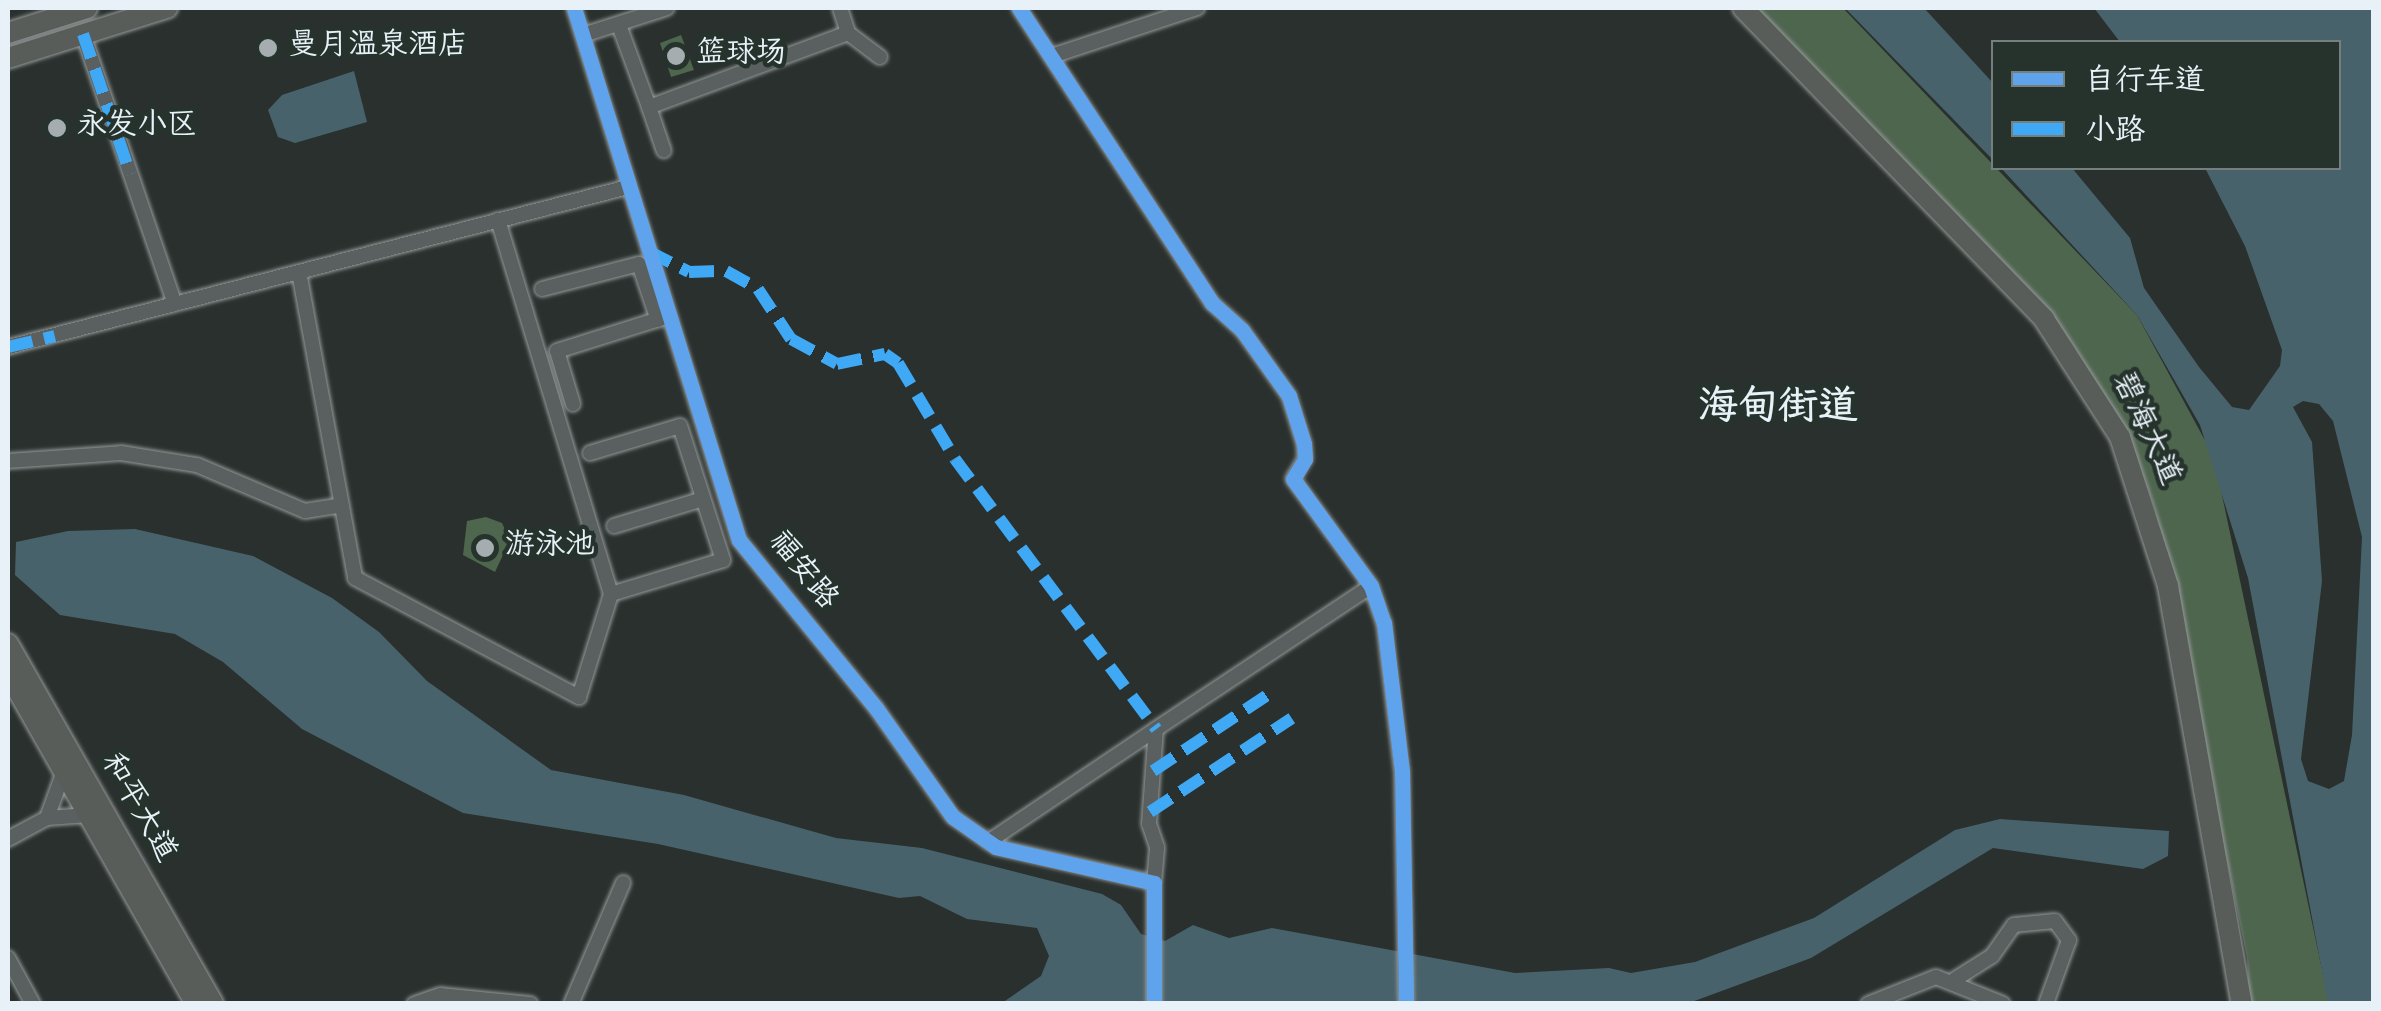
<!DOCTYPE html>
<meta charset="utf-8">
<style>
body{margin:0}
#map{position:relative;width:2381px;height:1011px;overflow:hidden;background:#29302d;font-family:"Gochi Hand","LXGW WenKai TC",sans-serif}
div>[style]{position:absolute}
[style*='--x']{left:calc(var(--x)*1px);top:calc(var(--y)*1px);width:calc(var(--w)*1px);rotate:calc(var(--a)*1deg)}
.green>*{inset:0;background:#4e654e}
.water>*{inset:0;background:#48626b}
.roads{filter:drop-shadow(0 0 2px #959a9a) drop-shadow(0 0 2px #959a9a)}
.street>*{height:14px;margin:-7px;padding:0 7px;transform-origin:7px;border-radius:7px;background:#5a6060}
.primary>*{height:20px;margin:-10px;padding:0 10px;transform-origin:10px;border-radius:10px;background:#595d5a}
.quiet>*{height:12px;margin-top:-6px;transform-origin:0;background:repeating-linear-gradient(90deg,#3fa9f5 0 25px,transparent 0 37px)}
.cycleway>*{height:15px;margin:-7.5px;padding:0 7.5px;transform-origin:7.5px;border-radius:7.5px;background:#60a3ed}
.dots>*{width:28px;height:28px;translate:-50% -50%;box-sizing:border-box;border:5px solid #26332d;border-radius:50%}
span{translate:-50% -50%;white-space:nowrap;text-align:center;line-height:1.15;-webkit-text-stroke:9px #26332d;paint-order:stroke}
.poi-label{font-size:30px;color:#e8f1f8}
.left{translate:0 -50%;text-align:left}
.street-label{font-size:30px;color:#e8f1f8}
.district-label{font-size:40px;color:#e8f1f8;font-weight:700}
.frame{position:absolute;inset:0;border:10px solid #e8f1f8;pointer-events:none}
.legend{position:absolute;left:1991px;top:40px;width:350px;height:130px;box-sizing:border-box;background:#26332d;border:2px solid #747f7e;margin:0;padding:12px 18px;list-style:none;font-size:30px;color:#e8f1f8}
.legend li{display:flex;align-items:center;gap:20px;height:50px}
.legend b{width:50px;border:2px solid #747f7e}
</style>
<div id="map">
<div class="green">
<i style="clip-path:polygon(1752px 8px,1843px 8px,2137px 315px,2214px 457px,2329px 1003px,2249px 1003px,2247px 958px,2155px 509px,2136px 456px,2072px 343px)"></i>
<i style="clip-path:polygon(681px 35px,694px 70px,671px 77px,660px 43px)"></i>
<i style="clip-path:polygon(486px 517px,502px 523px,510px 540px,495px 572px,463px 555px,467px 521px)"></i>
</div>
<div class="water">
<i style="clip-path:polygon(1845px 8px,1924px 8px,1993px 83px,1993px 160px)"></i>
<i style="clip-path:polygon(evenodd,2094px 8px,2373px 8px,2373px 1003px,2328px 1003px,2248px 578px,2200px 425px,2137px 315px,2001px 168px,2072px 168px,2130px 238px,2144px 288px,2199px 367px,2232px 407px,2249px 410px,2280px 366px,2282px 350px,2245px 246px,2205px 168px,2338px 168px,2338px 42px,2120px 42px,2094px 8px,2303px 401px,2319px 404px,2333px 421px,2362px 537px,2352px 735px,2344px 781px,2329px 789px,2308px 781px,2301px 759px,2322px 581px,2312px 442px,2293px 407px,2303px 401px)"></i>
<i style="clip-path:polygon(354px 71px,367px 122px,295px 143px,278px 137px,268px 110px,282px 95px)"></i>
<i style="clip-path:polygon(135px 529px,253px 556px,332px 598px,379px 632px,427px 681px,551px 770px,684px 795px,836px 838px,922px 848px,1102px 894px,1121px 905px,1141px 934px,1165px 941px,1193px 925px,1229px 938px,1272px 928px,1515px 973px,1609px 968px,1631px 973px,1695px 962px,1814px 918px,1955px 830px,2000px 819px,2169px 831px,2168px 856px,2143px 869px,1993px 848px,1811px 958px,1689px 1003px,1002px 1003px,1041px 976px,1049px 956px,1037px 928px,967px 919px,920px 896px,899px 898px,658px 844px,463px 813px,302px 729px,223px 662px,175px 634px,60px 615px,15px 575px,16px 542px,68px 531px)"></i>
</div>
<div class="roads">
<div class="street">
<i style="--x:574;--y:8;--w:557;--a:72.77"></i>
<i style="--x:739;--y:540;--w:217;--a:50.8"></i>
<i style="--x:876;--y:708;--w:133;--a:54.8"></i>
<i style="--x:953;--y:817;--w:52;--a:34.9"></i>
<i style="--x:996;--y:847;--w:162;--a:12.8"></i>
<i style="--x:1154;--y:883;--w:121;--a:90"></i>
<i style="--x:840;--y:8;--w:26;--a:72"></i>
<i style="--x:848;--y:33;--w:40;--a:37"></i>
<i style="--x:1019;--y:8;--w:353;--a:56.8"></i>
<i style="--x:1212;--y:303;--w:40;--a:42"></i>
<i style="--x:1242;--y:330;--w:81;--a:54.5"></i>
<i style="--x:1289;--y:396;--w:50;--a:72.6"></i>
<i style="--x:1304;--y:444;--w:15;--a:86"></i>
<i style="--x:1305;--y:459;--w:23;--a:121"></i>
<i style="--x:1293;--y:479;--w:132;--a:53.9"></i>
<i style="--x:1371;--y:586;--w:39;--a:71"></i>
<i style="--x:1384;--y:623;--w:150;--a:83.1"></i>
<i style="--x:1402;--y:772;--w:232;--a:89"></i>
<i style="--x:619;--y:25;--w:87;--a:69.9"></i>
<i style="--x:649;--y:107;--w:212;--a:-20.4"></i>
<i style="--x:83;--y:34;--w:285;--a:71.2"></i>
<i style="--x:583;--y:35;--w:88;--a:-17.8"></i>
<i style="--x:1055;--y:55;--w:150;--a:-18.3"></i>
<i style="--x:649;--y:107;--w:46;--a:71.2"></i>
<i style="--x:299;--y:272;--w:311;--a:79.6"></i>
<i style="--x:355;--y:578;--w:254;--a:28"></i>
<i style="--x:579;--y:697;--w:108;--a:-72.7"></i>
<i style="--x:611;--y:594;--w:391;--a:-106.8"></i>
<i style="--x:542;--y:289;--w:100;--a:-14.5"></i>
<i style="--x:639;--y:264;--w:59;--a:71.3"></i>
<i style="--x:8;--y:347;--w:640;--a:-14.47"></i>
<i style="--x:573;--y:404;--w:55;--a:-106.8"></i>
<i style="--x:557;--y:351;--w:117;--a:-17.4"></i>
<i style="--x:590;--y:453;--w:94;--a:-16.7"></i>
<i style="--x:680;--y:426;--w:141;--a:72.2"></i>
<i style="--x:723;--y:560;--w:117;--a:163.1"></i>
<i style="--x:8;--y:461;--w:113;--a:-4"></i>
<i style="--x:121;--y:453;--w:77;--a:9"></i>
<i style="--x:197;--y:465;--w:117;--a:23.1"></i>
<i style="--x:305;--y:511;--w:37;--a:-9"></i>
<i style="--x:614;--y:526;--w:93;--a:-16.9"></i>
<i style="--x:47;--y:818;--w:50;--a:-70.1"></i>
<i style="--x:8;--y:839;--w:44;--a:-28.3"></i>
<i style="--x:47;--y:818;--w:42;--a:-4.1"></i>
<i style="--x:988;--y:842;--w:202;--a:-33.9"></i>
<i style="--x:1154;--y:883;--w:36;--a:-85"></i>
<i style="--x:1157;--y:847;--w:24;--a:-109"></i>
<i style="--x:1149;--y:824;--w:95;--a:-85.8"></i>
<i style="--x:1156;--y:729;--w:258;--a:-33.6"></i>
<i style="--x:8;--y:958;--w:52;--a:61.5"></i>
<i style="--x:1954;--y:980;--w:45;--a:-32.3"></i>
<i style="--x:1992;--y:956;--w:38;--a:-55"></i>
<i style="--x:2014;--y:925;--w:41;--a:-5.6"></i>
<i style="--x:2055;--y:921;--w:24;--a:54"></i>
<i style="--x:2069;--y:940;--w:68;--a:109.8"></i>
<i style="--x:414;--y:1004;--w:28;--a:-19"></i>
<i style="--x:440;--y:995;--w:91;--a:5.6"></i>
<i style="--x:571;--y:1004;--w:132;--a:-66.7"></i>
<i style="--x:1868;--y:1004;--w:73;--a:-21.7"></i>
<i style="--x:1936;--y:977;--w:72;--a:21.9"></i>
</div>
<div class="primary">
<i style="--x:1743;--y:8;--w:433;--a:45.9"></i>
<i style="--x:2044;--y:319;--w:140;--a:57.2"></i>
<i style="--x:2120;--y:437;--w:157;--a:72.1"></i>
<i style="--x:2168;--y:586;--w:424;--a:80"></i>
<i style="--x:8;--y:33;--w:83;--a:-17.6"></i>
<i style="--x:8;--y:58;--w:167;--a:-17.5"></i>
<i style="--x:8;--y:644;--w:414;--a:60.3"></i>
<i style="--x:8;--y:673;--w:381;--a:60.4"></i>
</div>
</div>
<div class="quiet">
<i style="--x:83;--y:34;--w:148;--a:71.4"></i>
<i style="--x:648;--y:251;--w:46;--a:27.1"></i>
<i style="--x:689;--y:272;--w:37;--a:-2"></i>
<i style="--x:726;--y:271;--w:37;--a:29"></i>
<i style="--x:758;--y:289;--w:60;--a:56.6"></i>
<i style="--x:791;--y:339;--w:52;--a:28.5"></i>
<i style="--x:837;--y:364;--w:49;--a:-11.8"></i>
<i style="--x:885;--y:354;--w:16;--a:35"></i>
<i style="--x:898;--y:363;--w:112;--a:59.3"></i>
<i style="--x:955;--y:459;--w:337;--a:53.3"></i>
<i style="--x:8;--y:347;--w:48;--a:-13.2"></i>
<i style="--x:1153;--y:771;--w:146;--a:-33.6"></i>
<i style="--x:1150;--y:812;--w:170;--a:-33.5"></i>
</div>
<div class="cycleway">
<i style="--x:574;--y:8;--w:557;--a:72.77"></i>
<i style="--x:739;--y:540;--w:217;--a:50.8"></i>
<i style="--x:876;--y:708;--w:133;--a:54.8"></i>
<i style="--x:953;--y:817;--w:52;--a:34.9"></i>
<i style="--x:996;--y:847;--w:162;--a:12.8"></i>
<i style="--x:1154;--y:883;--w:121;--a:90"></i>
<i style="--x:1019;--y:8;--w:353;--a:56.8"></i>
<i style="--x:1212;--y:303;--w:40;--a:42"></i>
<i style="--x:1242;--y:330;--w:81;--a:54.5"></i>
<i style="--x:1289;--y:396;--w:50;--a:72.6"></i>
<i style="--x:1304;--y:444;--w:15;--a:86"></i>
<i style="--x:1305;--y:459;--w:23;--a:121"></i>
<i style="--x:1293;--y:479;--w:132;--a:53.9"></i>
<i style="--x:1371;--y:586;--w:39;--a:71"></i>
<i style="--x:1384;--y:623;--w:150;--a:83.1"></i>
<i style="--x:1402;--y:772;--w:232;--a:89"></i>
</div>
<div class="dots">
<i style="left:268px;top:48px;background:#a5adb1"></i>
<i style="left:676px;top:56px;background:#a5adb1"></i>
<i style="left:57px;top:128px;background:#a5adb1"></i>
<i style="left:485px;top:548px;background:#a5adb1"></i>
</div>
<div class="poi-label">
<span class="left" style="left:288px;top:48px">曼月温泉酒店</span>
<span class="left" style="left:696px;top:56px">篮球场</span>
<span class="left" style="left:77px;top:128px">永发小区</span>
<span class="left" style="left:505px;top:548px">游泳池</span>
</div>
<div class="street-label">
<span style="left:2144px;top:430px;rotate:65deg">碧海大道</span>
<span style="left:801px;top:572px;rotate:51deg">福安路</span>
<span style="left:136px;top:809px;rotate:60deg">和平大道</span>
</div>
<div class="district-label">
<span style="left:1778px;top:411px">海甸街道</span>
</div>
<div class="frame"></div>
<ul class="legend">
<li><b style="height:12px;background:#60a3ed"></b>自行车道</li>
<li><b style="height:12px;background:#3fa9f5"></b>小路</li>
</ul>
</div>
